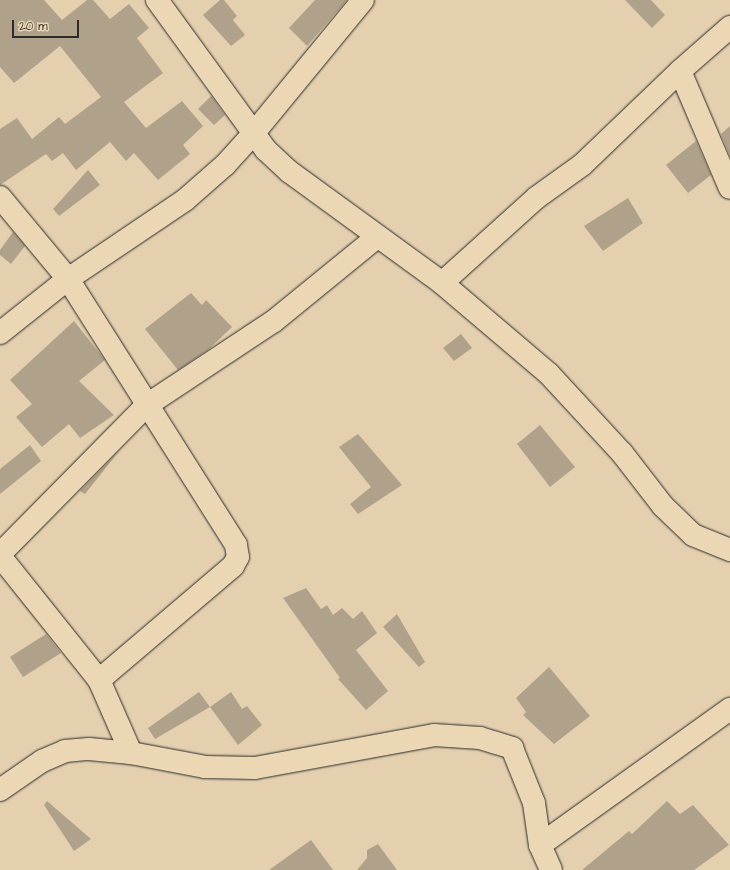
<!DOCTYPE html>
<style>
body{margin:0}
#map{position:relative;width:730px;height:870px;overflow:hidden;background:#e4d0af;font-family:"Architects Daughter",sans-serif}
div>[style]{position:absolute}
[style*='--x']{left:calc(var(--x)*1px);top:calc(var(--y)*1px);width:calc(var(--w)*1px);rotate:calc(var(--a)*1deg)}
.building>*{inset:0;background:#b0a28a}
.roads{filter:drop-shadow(0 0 1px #2b2b2b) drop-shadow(0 0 1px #2b2b2b)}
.street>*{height:22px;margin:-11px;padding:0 11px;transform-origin:11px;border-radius:11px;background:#ecd7b5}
span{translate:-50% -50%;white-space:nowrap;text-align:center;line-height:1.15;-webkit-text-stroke:3px #ecd7b5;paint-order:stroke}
.scale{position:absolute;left:12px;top:20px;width:67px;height:18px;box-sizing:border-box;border:2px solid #2b2b2b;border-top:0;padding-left:5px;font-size:12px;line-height:14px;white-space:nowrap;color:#2b2b2b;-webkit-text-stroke:3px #ecd7b5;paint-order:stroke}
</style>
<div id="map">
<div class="building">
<i style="clip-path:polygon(0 0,44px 0,62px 20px,87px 0,93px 0,110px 19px,129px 4px,149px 28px,137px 38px,163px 73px,124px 102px,146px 128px,182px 101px,203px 126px,183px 145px,190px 154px,158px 180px,134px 153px,126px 161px,110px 142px,76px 170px,63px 153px,52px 161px,46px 154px,0 185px,0 129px,17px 118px,32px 139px,59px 117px,65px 124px,101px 97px,60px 46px,14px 83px,0 67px)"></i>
<i style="clip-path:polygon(220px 0,224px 0,237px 16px,233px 20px,245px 35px,231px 46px,203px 15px)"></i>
<i style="clip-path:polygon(315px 0,347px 0,307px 46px,289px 28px)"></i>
<i style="clip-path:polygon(625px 0,651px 0,665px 15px,652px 28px)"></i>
<i style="clip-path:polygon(211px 96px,225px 115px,214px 125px,198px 109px)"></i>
<i style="clip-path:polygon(730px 126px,730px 156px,721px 134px)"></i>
<i style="clip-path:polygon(696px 141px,711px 175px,688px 193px,666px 165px)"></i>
<i style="clip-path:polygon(88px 170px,100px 185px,59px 216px,53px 209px)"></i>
<i style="clip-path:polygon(628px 198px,643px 223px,603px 251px,584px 226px)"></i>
<i style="clip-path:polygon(13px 232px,25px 246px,11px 264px,0 255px,0 250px)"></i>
<i style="clip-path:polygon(191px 293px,202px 305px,206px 300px,232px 327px,208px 350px,178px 370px,145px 329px)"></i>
<i style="clip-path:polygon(74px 321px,105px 360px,79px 381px,114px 415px,80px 438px,69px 424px,42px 447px,16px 417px,32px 404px,10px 380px)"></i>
<i style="clip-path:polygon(461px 334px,472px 348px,454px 361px,443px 348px)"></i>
<i style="clip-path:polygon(540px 425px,575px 467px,550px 487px,517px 444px)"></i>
<i style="clip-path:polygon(358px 434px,402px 485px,358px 514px,350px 504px,371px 487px,339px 447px)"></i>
<i style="clip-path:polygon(30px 445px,41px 461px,0 494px,0 469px)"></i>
<i style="clip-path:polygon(120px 450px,85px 494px,80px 491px)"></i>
<i style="clip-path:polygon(306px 588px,321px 609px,327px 605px,333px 615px,342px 608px,353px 619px,362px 611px,377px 633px,356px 650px,388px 691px,366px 710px,338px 679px,340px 678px,283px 598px)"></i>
<i style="clip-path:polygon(397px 614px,425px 662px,419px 667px,383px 627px)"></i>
<i style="clip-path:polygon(46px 634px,61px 653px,23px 677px,10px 657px)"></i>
<i style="clip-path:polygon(549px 667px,590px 716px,554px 744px,523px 715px,526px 712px,516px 698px)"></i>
<i style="clip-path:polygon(199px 692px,210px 707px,155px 739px,148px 728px)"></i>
<i style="clip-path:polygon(231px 692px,242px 709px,247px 706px,262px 725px,238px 745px,210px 707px)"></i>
<i style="clip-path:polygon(47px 801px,91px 839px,74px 851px,44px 805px)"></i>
<i style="clip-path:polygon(667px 801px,680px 814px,693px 805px,729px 845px,694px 870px,582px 870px,629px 831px,632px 834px)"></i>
<i style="clip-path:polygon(311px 840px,333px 870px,269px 870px)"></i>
<i style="clip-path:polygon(378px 844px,397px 870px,357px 870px,367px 858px,367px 850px)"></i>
</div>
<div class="roads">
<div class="street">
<i style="--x:157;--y:0;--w:185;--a:54"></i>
<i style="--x:266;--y:150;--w:33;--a:43"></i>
<i style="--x:290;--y:172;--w:188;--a:36.1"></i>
<i style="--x:442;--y:283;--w:140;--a:40.4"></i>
<i style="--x:549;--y:374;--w:108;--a:47.3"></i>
<i style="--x:622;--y:453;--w:67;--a:52.3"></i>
<i style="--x:663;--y:506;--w:42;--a:44"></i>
<i style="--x:693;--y:535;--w:40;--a:22"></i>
<i style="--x:680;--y:71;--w:127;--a:66.9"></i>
<i style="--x:0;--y:197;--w:107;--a:50.3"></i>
<i style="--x:68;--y:279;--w:315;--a:57.7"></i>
<i style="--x:236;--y:545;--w:12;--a:81"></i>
<i style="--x:238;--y:557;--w:10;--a:119"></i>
<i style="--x:233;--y:566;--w:176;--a:139.6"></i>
<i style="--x:442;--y:283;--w:127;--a:-42.1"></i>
<i style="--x:536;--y:198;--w:57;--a:-35.7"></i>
<i style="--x:582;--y:165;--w:136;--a:-43.8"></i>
<i style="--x:680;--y:71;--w:67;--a:-41.3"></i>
<i style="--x:0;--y:333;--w:87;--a:-38.5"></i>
<i style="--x:68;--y:279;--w:141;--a:-34"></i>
<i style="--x:185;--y:200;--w:53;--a:-41.2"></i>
<i style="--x:225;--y:165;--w:42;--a:-47.9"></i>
<i style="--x:253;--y:134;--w:173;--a:-50.6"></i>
<i style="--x:0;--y:554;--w:209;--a:-45.4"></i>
<i style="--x:147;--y:405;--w:152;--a:-33.5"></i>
<i style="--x:274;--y:321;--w:133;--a:-39.2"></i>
<i style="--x:0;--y:556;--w:159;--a:51.4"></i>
<i style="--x:99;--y:680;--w:80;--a:66.3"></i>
<i style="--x:0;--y:790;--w:51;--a:-34.6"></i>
<i style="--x:42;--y:761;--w:25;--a:-23"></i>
<i style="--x:65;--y:751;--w:24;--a:-5"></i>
<i style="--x:89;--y:749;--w:42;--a:5.4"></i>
<i style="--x:131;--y:753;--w:75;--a:10.7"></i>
<i style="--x:205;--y:767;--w:50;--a:1.1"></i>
<i style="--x:255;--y:768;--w:182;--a:-10.4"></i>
<i style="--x:434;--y:735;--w:46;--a:3.7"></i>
<i style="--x:480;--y:738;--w:34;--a:17"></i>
<i style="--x:512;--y:748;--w:59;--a:68.2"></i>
<i style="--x:534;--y:803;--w:42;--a:81.9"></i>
<i style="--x:540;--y:845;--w:27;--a:66"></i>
<i style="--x:540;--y:845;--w:234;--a:-35.6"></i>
</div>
</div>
<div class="scale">20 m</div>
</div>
